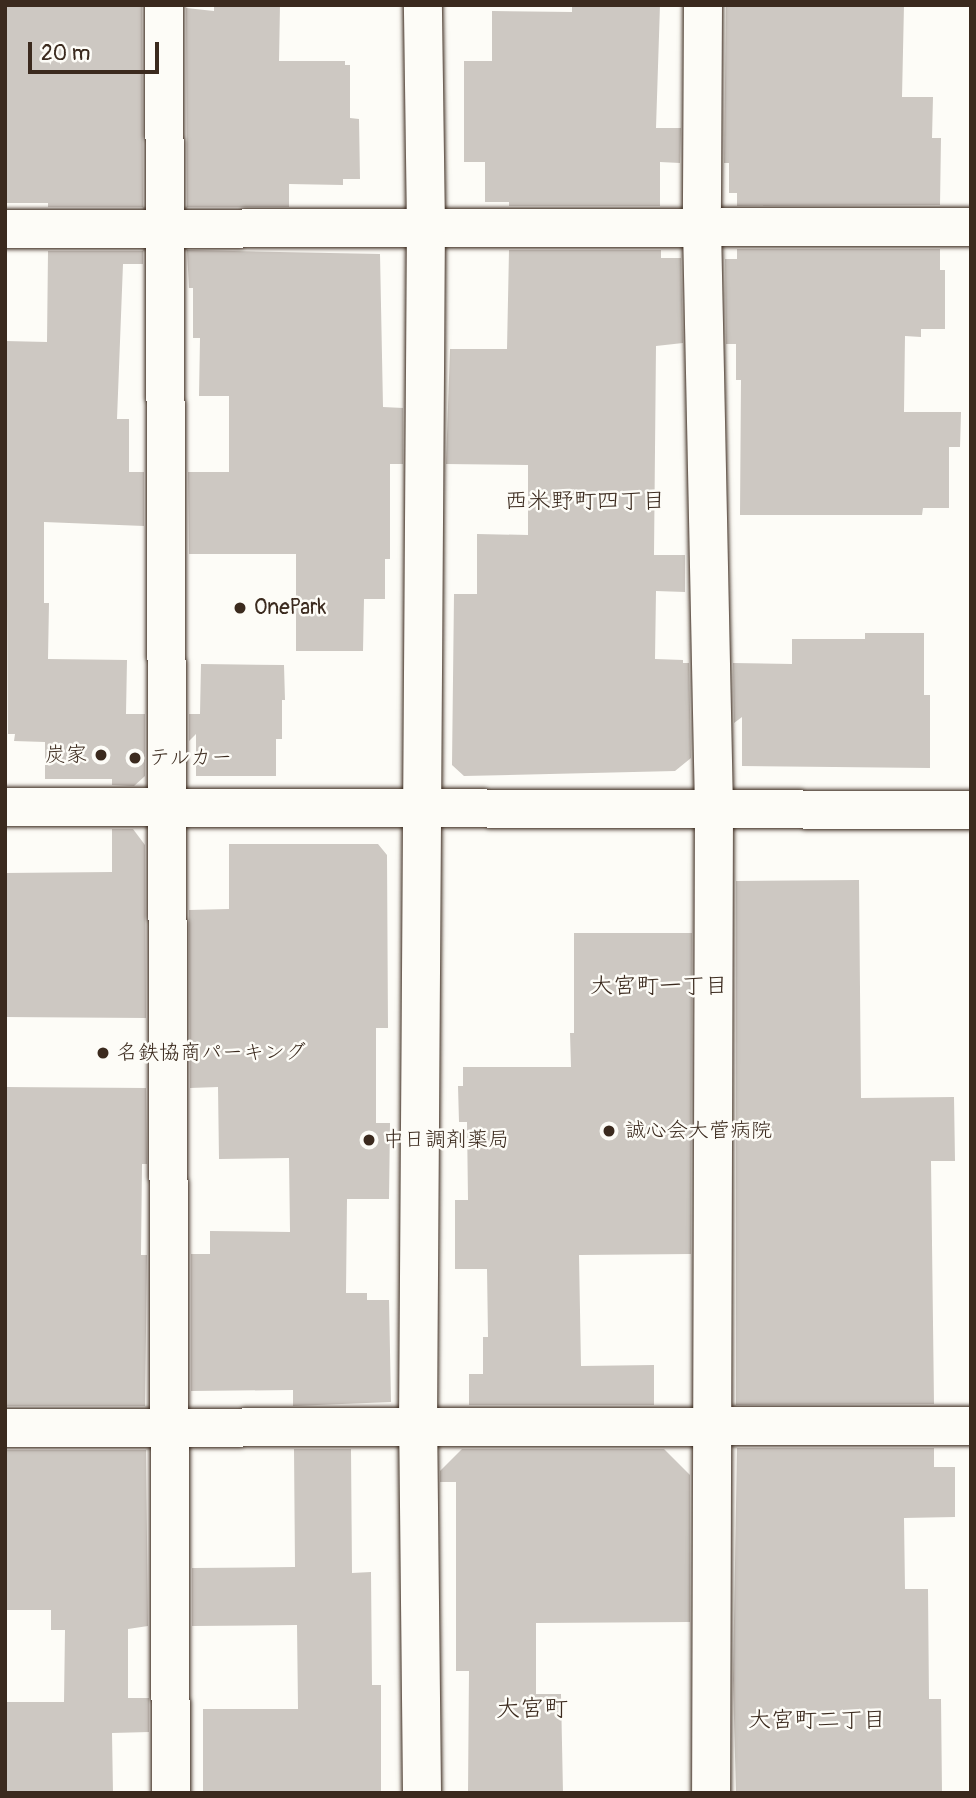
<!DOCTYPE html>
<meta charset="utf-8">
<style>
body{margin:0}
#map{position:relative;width:976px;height:1798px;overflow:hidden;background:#fdfcf7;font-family:Pangolin,"Klee One",sans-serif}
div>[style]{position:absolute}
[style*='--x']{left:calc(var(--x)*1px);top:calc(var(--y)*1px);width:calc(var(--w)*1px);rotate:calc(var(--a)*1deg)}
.building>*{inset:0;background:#cdc8c2}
.roads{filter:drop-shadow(0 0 2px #3b2a1e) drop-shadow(0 0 2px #3b2a1e)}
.street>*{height:38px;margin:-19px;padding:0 19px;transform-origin:19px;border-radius:19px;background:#fdfcf7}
.secondary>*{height:38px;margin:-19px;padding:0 19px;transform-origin:19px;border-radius:19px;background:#fdfcf7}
.dots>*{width:19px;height:19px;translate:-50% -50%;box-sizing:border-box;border:4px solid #fdfcf7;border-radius:50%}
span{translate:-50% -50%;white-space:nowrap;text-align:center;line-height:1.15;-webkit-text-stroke:5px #fdfcf7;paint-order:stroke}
.poi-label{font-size:21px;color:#3b2a1e}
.left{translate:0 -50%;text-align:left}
.right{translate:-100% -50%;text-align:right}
.neighbourhood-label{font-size:23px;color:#3b2a1e}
.quarter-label{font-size:24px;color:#3b2a1e}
.frame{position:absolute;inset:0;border:7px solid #3b2a1e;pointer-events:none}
.scale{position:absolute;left:28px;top:42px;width:131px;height:32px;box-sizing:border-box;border:4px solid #3b2a1e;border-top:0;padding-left:9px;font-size:21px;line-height:24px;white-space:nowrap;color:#3b2a1e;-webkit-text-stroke:5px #fdfcf7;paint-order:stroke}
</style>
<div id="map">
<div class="building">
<i style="clip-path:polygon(5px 5px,142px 5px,143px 207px,48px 207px,48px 203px,5px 203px)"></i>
<i style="clip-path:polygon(214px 5px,280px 5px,279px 61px,345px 61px,345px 65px,350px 65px,350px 118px,359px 119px,360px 179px,343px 179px,343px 185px,289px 184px,289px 207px,187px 207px,186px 8px,214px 11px)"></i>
<i style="clip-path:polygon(572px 5px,660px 5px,656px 128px,681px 128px,680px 163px,660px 162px,660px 206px,509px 206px,509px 202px,485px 202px,485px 162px,464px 162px,464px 61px,492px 61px,492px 11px,572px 12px)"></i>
<i style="clip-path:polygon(726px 5px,904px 5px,902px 97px,933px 97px,932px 138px,941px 138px,940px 205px,737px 206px,737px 193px,729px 193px,729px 163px,724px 163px)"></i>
<i style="clip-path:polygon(737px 249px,940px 249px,940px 270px,945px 270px,945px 329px,921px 329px,921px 337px,905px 336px,904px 412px,961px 412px,960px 447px,949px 447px,949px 508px,923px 508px,922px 515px,740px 515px,741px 380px,736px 380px,736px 344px,726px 344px,725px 259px,737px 259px)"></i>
<i style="clip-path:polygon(187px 250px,380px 254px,383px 407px,403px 408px,403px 464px,390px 464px,390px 559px,385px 559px,385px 599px,364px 599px,363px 651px,296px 651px,296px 554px,189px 554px,188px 472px,229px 472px,229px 396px,199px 396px,200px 338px,193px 338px,193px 288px,189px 288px)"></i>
<i style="clip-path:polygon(509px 250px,661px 250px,661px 258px,681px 258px,683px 343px,656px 346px,654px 555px,685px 555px,685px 592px,656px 591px,655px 659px,683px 660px,683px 663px,689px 663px,691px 758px,675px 771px,464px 776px,452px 765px,454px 594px,477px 594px,477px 534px,528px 535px,528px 465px,446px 464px,450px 349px,507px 349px)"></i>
<i style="clip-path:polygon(48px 251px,143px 251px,143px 264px,123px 264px,117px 419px,129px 419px,129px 472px,144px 472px,144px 526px,44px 522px,44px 603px,49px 603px,48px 659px,127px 660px,126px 714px,145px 714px,145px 776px,134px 786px,112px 785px,112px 779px,45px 779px,45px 742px,14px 741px,15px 734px,8px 734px,5px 341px,47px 342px)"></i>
<i style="clip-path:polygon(865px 633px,924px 633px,924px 695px,930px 695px,930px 768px,742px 766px,742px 717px,734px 723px,733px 663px,792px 664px,792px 639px,865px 639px)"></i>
<i style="clip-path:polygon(201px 664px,284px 665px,285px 700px,282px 700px,282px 739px,276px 739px,276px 776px,196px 776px,196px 734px,189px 741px,189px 714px,200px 714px)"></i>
<i style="clip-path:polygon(112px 829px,133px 829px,145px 845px,146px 1018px,5px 1017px,5px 873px,112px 872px)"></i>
<i style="clip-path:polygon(229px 844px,378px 844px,387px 855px,388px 1028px,376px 1028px,376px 1123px,390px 1123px,389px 1199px,347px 1199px,346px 1293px,367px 1293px,367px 1300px,389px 1300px,391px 1402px,293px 1406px,293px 1390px,191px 1391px,191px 1254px,210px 1254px,210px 1231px,290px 1232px,289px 1158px,219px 1159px,218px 1087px,190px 1088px,189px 910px,229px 909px)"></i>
<i style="clip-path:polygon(859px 880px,861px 1098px,954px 1097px,955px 1161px,931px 1161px,934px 1404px,736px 1405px,736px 881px)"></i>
<i style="clip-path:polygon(574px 933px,692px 933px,691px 1254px,579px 1255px,581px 1366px,654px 1365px,654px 1405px,469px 1405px,469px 1374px,483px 1374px,483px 1337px,488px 1337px,487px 1269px,455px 1269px,455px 1200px,468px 1200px,467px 1122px,459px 1122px,458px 1086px,463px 1086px,463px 1067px,571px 1067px,570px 1033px,574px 1033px)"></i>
<i style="clip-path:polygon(5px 1087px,146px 1088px,147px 1164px,142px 1164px,141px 1255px,147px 1255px,145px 1406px,5px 1406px)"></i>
<i style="clip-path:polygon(737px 1448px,934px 1448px,934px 1467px,955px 1467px,955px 1517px,904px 1518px,905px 1589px,928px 1589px,929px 1699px,941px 1699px,942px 1793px,736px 1793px,733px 1680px)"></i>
<i style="clip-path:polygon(294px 1449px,351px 1449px,352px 1573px,371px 1572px,372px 1685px,381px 1685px,381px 1793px,203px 1793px,203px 1709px,298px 1709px,297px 1625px,192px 1626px,192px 1568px,295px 1567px)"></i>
<i style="clip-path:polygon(462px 1449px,664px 1449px,690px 1475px,690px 1622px,536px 1623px,536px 1694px,561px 1694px,563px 1793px,468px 1793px,469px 1671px,456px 1671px,456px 1482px,440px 1482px,440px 1471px)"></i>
<i style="clip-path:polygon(5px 1450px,146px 1450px,148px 1626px,128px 1629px,128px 1698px,149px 1698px,149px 1732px,112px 1733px,113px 1793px,5px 1793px,5px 1702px,64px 1702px,65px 1630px,51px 1630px,51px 1610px,5px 1610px)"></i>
</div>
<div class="roads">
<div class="street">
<i style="--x:164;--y:5;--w:1788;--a:89.78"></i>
<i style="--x:703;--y:5;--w:222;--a:90.3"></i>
<i style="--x:702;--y:227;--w:582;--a:88.82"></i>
<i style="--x:714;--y:809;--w:984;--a:90.17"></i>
<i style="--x:5;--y:229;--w:966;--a:-0.12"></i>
<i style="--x:5;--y:1428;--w:966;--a:-0.12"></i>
<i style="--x:422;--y:1793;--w:366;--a:-90.6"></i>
<i style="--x:418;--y:1427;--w:1199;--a:-89.62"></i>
<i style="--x:426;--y:228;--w:223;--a:-90.8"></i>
</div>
<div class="secondary">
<i style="--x:5;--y:807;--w:966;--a:0.18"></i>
</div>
</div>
<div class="dots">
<i style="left:240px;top:608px;background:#3b2a1e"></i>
<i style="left:101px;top:755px;background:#3b2a1e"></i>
<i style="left:135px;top:758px;background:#3b2a1e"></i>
<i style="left:103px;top:1053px;background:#3b2a1e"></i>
<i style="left:609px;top:1131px;background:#3b2a1e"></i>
<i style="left:369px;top:1140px;background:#3b2a1e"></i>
</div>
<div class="poi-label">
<span class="left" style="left:254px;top:608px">OnePark</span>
<span class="right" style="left:87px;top:755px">炭家</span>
<span class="left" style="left:149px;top:758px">テルカー</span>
<span class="left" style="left:117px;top:1053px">名鉄協商パーキング</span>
<span class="left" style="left:625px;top:1131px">誠心会大菅病院</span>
<span class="left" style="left:383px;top:1140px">中日調剤薬局</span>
</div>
<div class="neighbourhood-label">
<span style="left:585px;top:501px">西米野町四丁目</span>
<span style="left:659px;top:986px">大宮町一丁目</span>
<span style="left:817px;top:1720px">大宮町二丁目</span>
</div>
<div class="quarter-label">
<span style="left:532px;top:1709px">大宮町</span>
</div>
<div class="frame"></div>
<div class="scale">20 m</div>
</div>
